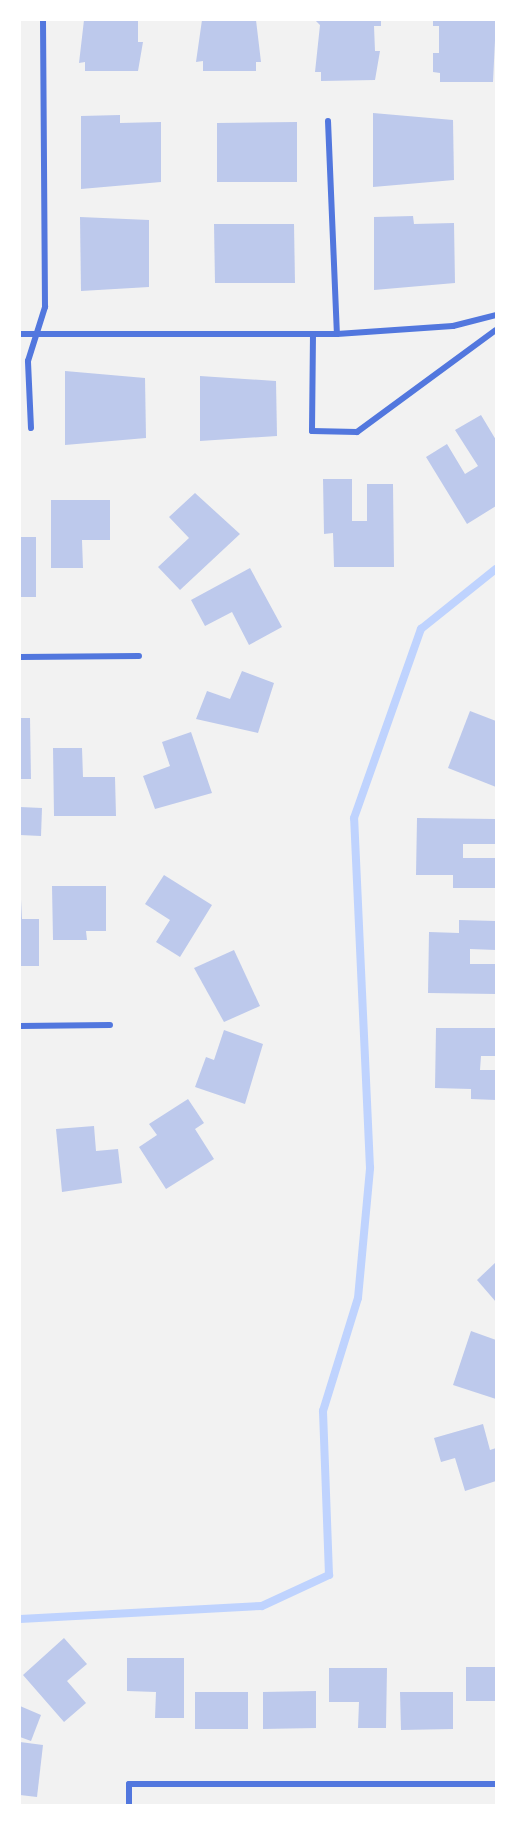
<!DOCTYPE html>
<style>
body{margin:0}
#map{position:relative;width:516px;height:1825px;overflow:hidden;background:#f2f2f2;font-family:Bitter,serif}
div>[style]{position:absolute}
[style*='--x']{left:calc(var(--x)*1px);top:calc(var(--y)*1px);width:calc(var(--w)*1px);rotate:calc(var(--a)*1deg)}
.stream>*{height:8px;margin:-4px;padding:0 4px;transform-origin:4px;border-radius:4px;background:#bfd3fe}
.building>*{inset:0;background:#bdc9ec}
.minor>*{height:6px;margin:-3px;padding:0 3px;transform-origin:3px;border-radius:3px;background:#5277de}
span{translate:-50% -50%;white-space:nowrap;text-align:center;line-height:1.15;-webkit-text-stroke:6px #fff;paint-order:stroke}
.frame{position:absolute;inset:0;border:21px solid #fff;pointer-events:none}
</style>
<div id="map">
<div class="stream">
<i style="--x:20;--y:1619;--w:242;--a:-3.1"></i>
<i style="--x:262;--y:1606;--w:74;--a:-24.8"></i>
<i style="--x:329;--y:1575;--w:164;--a:-92.1"></i>
<i style="--x:323;--y:1411;--w:118;--a:-72.8"></i>
<i style="--x:358;--y:1298;--w:131;--a:-84.7"></i>
<i style="--x:370;--y:1168;--w:350;--a:-92.6"></i>
<i style="--x:354;--y:818;--w:201;--a:-70.5"></i>
<i style="--x:421;--y:629;--w:96;--a:-38.7"></i>
</div>
<div class="building">
<i style="clip-path:polygon(84px 20px,138px 20px,138px 42px,143px 42px,138px 71px,85px 71px,85px 62px,79px 63px)"></i>
<i style="clip-path:polygon(202px 20px,256px 20px,261px 62px,256px 62px,256px 71px,203px 71px,203px 61px,196px 62px)"></i>
<i style="clip-path:polygon(315px 20px,381px 20px,381px 26px,374px 26px,375px 51px,380px 51px,375px 80px,321px 81px,321px 72px,315px 72px,320px 25px)"></i>
<i style="clip-path:polygon(433px 20px,496px 20px,493px 82px,440px 82px,440px 73px,433px 72px,433px 53px,439px 53px,439px 26px,433px 26px)"></i>
<i style="clip-path:polygon(373px 113px,453px 120px,454px 180px,373px 187px)"></i>
<i style="clip-path:polygon(120px 115px,120px 123px,161px 122px,161px 182px,81px 189px,81px 116px)"></i>
<i style="clip-path:polygon(297px 122px,297px 182px,217px 182px,217px 123px)"></i>
<i style="clip-path:polygon(413px 216px,414px 224px,454px 223px,455px 283px,374px 290px,374px 217px)"></i>
<i style="clip-path:polygon(80px 217px,149px 220px,149px 287px,81px 291px)"></i>
<i style="clip-path:polygon(214px 224px,294px 224px,295px 283px,215px 283px)"></i>
<i style="clip-path:polygon(65px 371px,145px 378px,146px 438px,65px 445px)"></i>
<i style="clip-path:polygon(200px 376px,276px 381px,277px 436px,200px 441px)"></i>
<i style="clip-path:polygon(481px 415px,496px 440px,496px 506px,467px 524px,426px 457px,447px 444px,465px 474px,478px 466px,455px 430px)"></i>
<i style="clip-path:polygon(323px 479px,352px 479px,352px 521px,367px 521px,367px 484px,393px 484px,394px 567px,334px 567px,333px 533px,324px 534px)"></i>
<i style="clip-path:polygon(195px 493px,240px 534px,180px 590px,158px 567px,189px 538px,169px 517px)"></i>
<i style="clip-path:polygon(51px 500px,110px 500px,110px 540px,82px 540px,83px 568px,51px 568px)"></i>
<i style="clip-path:polygon(20px 537px,36px 537px,36px 597px,20px 597px)"></i>
<i style="clip-path:polygon(250px 568px,282px 627px,249px 645px,232px 612px,205px 626px,191px 600px)"></i>
<i style="clip-path:polygon(242px 671px,274px 683px,258px 733px,196px 719px,207px 691px,230px 699px)"></i>
<i style="clip-path:polygon(470px 711px,496px 721px,496px 787px,448px 768px)"></i>
<i style="clip-path:polygon(20px 718px,30px 718px,31px 779px,20px 779px)"></i>
<i style="clip-path:polygon(191px 732px,212px 793px,155px 809px,143px 776px,170px 766px,162px 742px)"></i>
<i style="clip-path:polygon(53px 748px,82px 748px,83px 777px,115px 777px,116px 816px,54px 816px)"></i>
<i style="clip-path:polygon(20px 807px,42px 808px,41px 836px,20px 835px)"></i>
<i style="clip-path:polygon(417px 818px,496px 819px,496px 844px,463px 844px,463px 858px,496px 858px,496px 888px,453px 888px,453px 875px,416px 875px)"></i>
<i style="clip-path:polygon(164px 875px,212px 905px,180px 957px,156px 942px,170px 920px,145px 904px)"></i>
<i style="clip-path:polygon(20px 880px,22px 919px,39px 919px,39px 966px,20px 966px)"></i>
<i style="clip-path:polygon(52px 886px,106px 886px,106px 931px,86px 931px,87px 940px,53px 940px)"></i>
<i style="clip-path:polygon(459px 920px,496px 921px,496px 950px,470px 949px,470px 964px,496px 964px,496px 994px,428px 993px,429px 932px,459px 933px)"></i>
<i style="clip-path:polygon(234px 950px,260px 1006px,224px 1022px,194px 968px)"></i>
<i style="clip-path:polygon(436px 1028px,496px 1028px,496px 1056px,481px 1056px,480px 1070px,496px 1070px,496px 1100px,471px 1099px,471px 1089px,435px 1088px)"></i>
<i style="clip-path:polygon(224px 1030px,263px 1044px,245px 1104px,195px 1087px,206px 1057px,214px 1060px)"></i>
<i style="clip-path:polygon(188px 1099px,204px 1123px,195px 1129px,214px 1159px,166px 1189px,139px 1147px,157px 1135px,149px 1124px)"></i>
<i style="clip-path:polygon(94px 1126px,96px 1151px,118px 1149px,122px 1183px,62px 1192px,56px 1129px)"></i>
<i style="clip-path:polygon(496px 1262px,496px 1302px,477px 1280px)"></i>
<i style="clip-path:polygon(471px 1331px,496px 1340px,496px 1399px,453px 1385px)"></i>
<i style="clip-path:polygon(483px 1424px,490px 1450px,496px 1448px,496px 1481px,465px 1491px,455px 1458px,441px 1462px,434px 1438px)"></i>
<i style="clip-path:polygon(64px 1638px,87px 1664px,67px 1681px,86px 1703px,64px 1722px,23px 1675px)"></i>
<i style="clip-path:polygon(127px 1658px,184px 1658px,184px 1718px,155px 1718px,156px 1692px,127px 1691px)"></i>
<i style="clip-path:polygon(466px 1667px,496px 1667px,496px 1701px,466px 1701px)"></i>
<i style="clip-path:polygon(329px 1668px,387px 1668px,386px 1728px,358px 1728px,359px 1702px,329px 1702px)"></i>
<i style="clip-path:polygon(316px 1691px,316px 1728px,263px 1729px,263px 1692px)"></i>
<i style="clip-path:polygon(195px 1692px,248px 1692px,248px 1729px,195px 1729px)"></i>
<i style="clip-path:polygon(400px 1692px,453px 1692px,453px 1729px,401px 1730px)"></i>
<i style="clip-path:polygon(20px 1706px,41px 1715px,31px 1741px,20px 1737px)"></i>
<i style="clip-path:polygon(20px 1742px,43px 1745px,37px 1797px,20px 1795px)"></i>
</div>
<div class="minor">
<i style="--x:328;--y:121;--w:213;--a:87.6"></i>
<i style="--x:20;--y:334;--w:317;--a:0"></i>
<i style="--x:337;--y:334;--w:116;--a:-3.9"></i>
<i style="--x:453;--y:326;--w:44;--a:-14.3"></i>
<i style="--x:313;--y:334;--w:97;--a:90.6"></i>
<i style="--x:312;--y:431;--w:45;--a:1.3"></i>
<i style="--x:357;--y:432;--w:172;--a:-36.3"></i>
<i style="--x:31;--y:428;--w:67;--a:-92.6"></i>
<i style="--x:28;--y:361;--w:57;--a:-72.5"></i>
<i style="--x:45;--y:307;--w:287;--a:-90.4"></i>
<i style="--x:20;--y:657;--w:119;--a:-0.5"></i>
<i style="--x:20;--y:1026;--w:90;--a:-0.6"></i>
<i style="--x:129;--y:1806;--w:22;--a:-90"></i>
<i style="--x:129;--y:1784;--w:367;--a:0"></i>
</div>
<div class="frame"></div>
</div>
